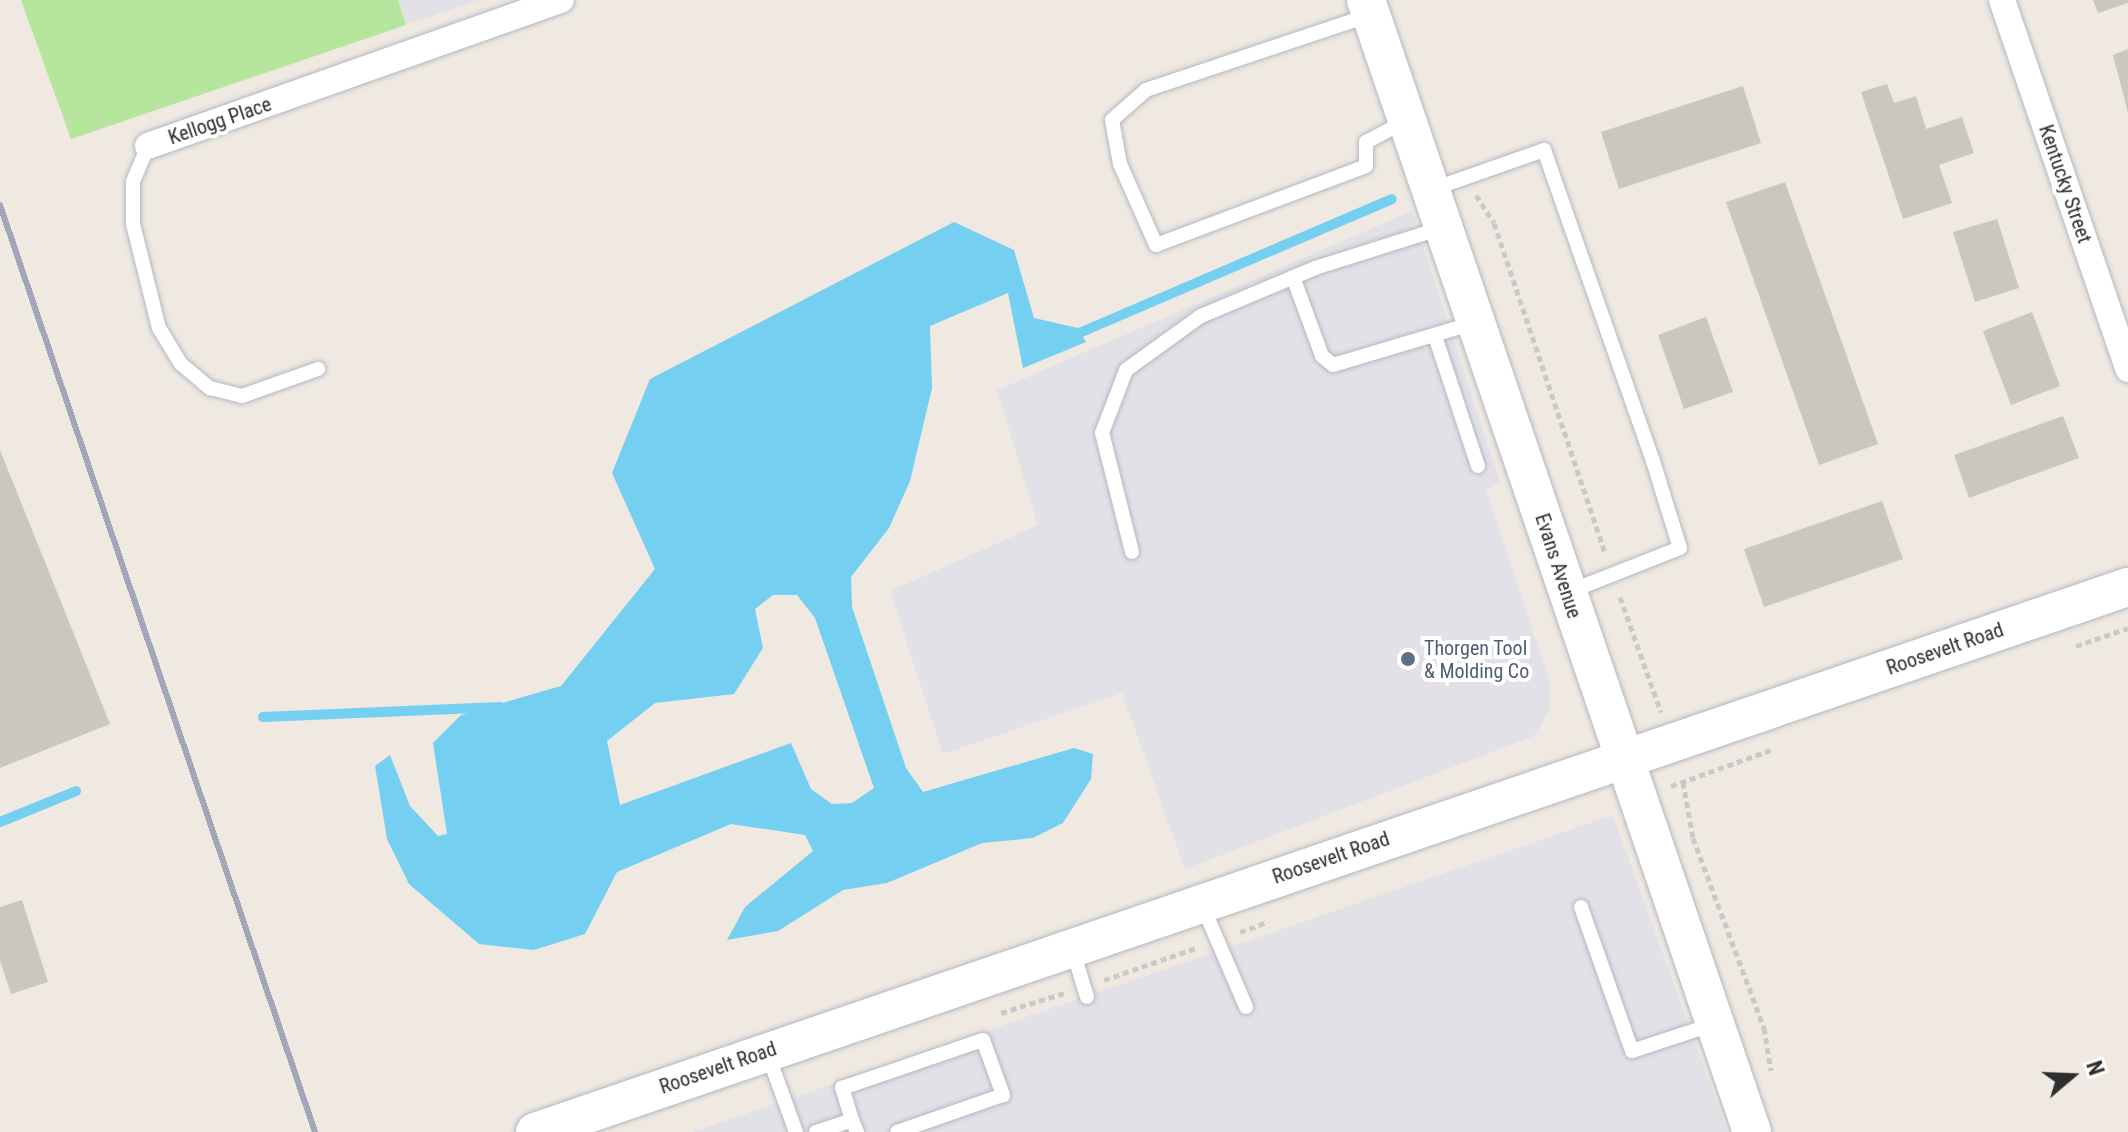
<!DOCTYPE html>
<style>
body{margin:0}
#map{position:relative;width:2128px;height:1132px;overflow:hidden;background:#efe9e1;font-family:"Roboto Condensed",sans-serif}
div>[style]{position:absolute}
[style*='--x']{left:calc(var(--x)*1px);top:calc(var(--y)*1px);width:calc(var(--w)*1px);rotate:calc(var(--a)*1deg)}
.industrial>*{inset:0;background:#e3e1e8}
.green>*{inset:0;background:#b6e59e}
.water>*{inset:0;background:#75cff0}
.stream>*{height:10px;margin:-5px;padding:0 5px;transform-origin:5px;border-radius:5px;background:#75cff0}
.building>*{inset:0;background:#cbc7bf}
.path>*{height:5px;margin-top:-2.5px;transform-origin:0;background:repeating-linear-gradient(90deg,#c9c9c9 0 6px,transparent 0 10px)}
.roads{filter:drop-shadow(0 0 2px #b4b7c1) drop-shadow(0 0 2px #b4b7c1)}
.lane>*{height:14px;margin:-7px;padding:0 7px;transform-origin:7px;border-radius:7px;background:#fff}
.street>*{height:26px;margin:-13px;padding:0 13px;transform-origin:13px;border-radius:13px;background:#fff}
.secondary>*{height:38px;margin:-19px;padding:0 19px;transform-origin:19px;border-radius:19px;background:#fff}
.rail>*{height:6px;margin:-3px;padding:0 3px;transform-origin:3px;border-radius:3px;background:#a3a6b8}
.dots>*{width:22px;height:22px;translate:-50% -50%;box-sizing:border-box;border:4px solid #fff;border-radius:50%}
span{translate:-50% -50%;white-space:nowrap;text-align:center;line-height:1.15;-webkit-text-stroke:8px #fff;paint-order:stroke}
.street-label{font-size:20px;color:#2e2e2e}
.service-label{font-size:20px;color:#4e5e75}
.left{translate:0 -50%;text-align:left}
.north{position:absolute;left:2032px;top:1036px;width:80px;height:80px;-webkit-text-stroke:6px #fff;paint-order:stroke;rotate:71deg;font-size:22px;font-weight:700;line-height:32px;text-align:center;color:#2e2e2e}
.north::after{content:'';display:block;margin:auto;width:28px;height:36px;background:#2e2e2e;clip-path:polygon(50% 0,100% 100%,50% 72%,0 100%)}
</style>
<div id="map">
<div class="industrial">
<i style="clip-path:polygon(398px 0,478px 0,406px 25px)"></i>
<i style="clip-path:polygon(1412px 211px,1500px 482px,1486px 491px,1550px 683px,1550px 710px,1534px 736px,1185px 869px,1122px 693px,943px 754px,890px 591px,1038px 525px,997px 390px)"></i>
<i style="clip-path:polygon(1613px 815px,1727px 1132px,693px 1132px)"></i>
</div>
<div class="green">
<i style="clip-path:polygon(21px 0,398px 0,406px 25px,71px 139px)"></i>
</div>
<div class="water">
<i style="clip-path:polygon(evenodd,954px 222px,1014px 250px,1034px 318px,1078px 328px,1086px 342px,1023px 368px,1008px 293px,930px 326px,932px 388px,910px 481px,889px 528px,851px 577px,852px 607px,906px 768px,923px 792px,1074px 748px,1093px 754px,1091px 779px,1063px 823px,1033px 838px,982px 843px,887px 883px,843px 890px,778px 931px,727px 940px,745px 907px,813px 851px,805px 835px,731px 824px,617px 872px,585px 934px,534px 950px,479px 944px,409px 884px,387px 839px,375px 766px,390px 755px,410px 806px,438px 836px,447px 834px,433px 743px,461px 715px,561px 686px,655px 569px,612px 473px,650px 379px,954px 222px,773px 595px,797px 595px,815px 618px,874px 788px,852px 803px,832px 804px,811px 789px,791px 743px,620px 805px,607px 741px,655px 703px,734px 694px,763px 648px,755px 609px,773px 595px)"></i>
</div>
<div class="stream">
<i style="--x:1070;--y:337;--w:350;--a:-23.2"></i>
<i style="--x:263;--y:717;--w:237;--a:-2.4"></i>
<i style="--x:0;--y:822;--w:82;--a:-22.2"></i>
</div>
<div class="building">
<i style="clip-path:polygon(2093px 0,2128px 0,2128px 3px,2098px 13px)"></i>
<i style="clip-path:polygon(2128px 49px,2128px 113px,2113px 55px)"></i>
<i style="clip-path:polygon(1887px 84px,1894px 103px,1916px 96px,1926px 129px,1962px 117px,1974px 153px,1939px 165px,1952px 203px,1903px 219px,1861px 92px)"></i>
<i style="clip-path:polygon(1743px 86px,1761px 143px,1619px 189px,1601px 132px)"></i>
<i style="clip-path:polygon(1785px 182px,1878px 444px,1819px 465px,1726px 202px)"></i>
<i style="clip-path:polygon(1997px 219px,2019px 288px,1975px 302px,1953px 232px)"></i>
<i style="clip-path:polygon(2032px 312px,2060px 386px,2011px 405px,1983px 331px)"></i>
<i style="clip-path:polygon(1706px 317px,1733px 392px,1684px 409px,1658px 335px)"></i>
<i style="clip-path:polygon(2063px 416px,2079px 458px,1969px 498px,1954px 455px)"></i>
<i style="clip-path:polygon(0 450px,110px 724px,0 768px)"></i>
<i style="clip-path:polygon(1882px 501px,1903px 559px,1764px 607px,1744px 549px)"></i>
<i style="clip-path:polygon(22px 900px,48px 982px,11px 994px,0 961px,0 907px)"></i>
</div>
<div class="path">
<i style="--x:1476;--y:195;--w:33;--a:57"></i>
<i style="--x:1494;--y:223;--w:348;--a:71.4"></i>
<i style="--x:1620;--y:597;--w:122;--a:70.4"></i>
<i style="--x:2076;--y:646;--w:55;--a:-19.1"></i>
<i style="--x:1683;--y:782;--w:57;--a:79.9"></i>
<i style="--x:1693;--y:838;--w:203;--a:69.5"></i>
<i style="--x:1764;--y:1028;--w:43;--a:80.5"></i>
<i style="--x:1671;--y:786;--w:106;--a:-19.8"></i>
<i style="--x:1240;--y:932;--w:30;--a:-20"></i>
<i style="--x:1104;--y:980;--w:97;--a:-19.2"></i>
<i style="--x:1001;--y:1013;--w:66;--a:-17.6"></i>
</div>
<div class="roads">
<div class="lane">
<i style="--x:1370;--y:15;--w:236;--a:161.5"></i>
<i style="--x:1146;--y:90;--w:45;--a:138.6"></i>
<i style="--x:1112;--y:120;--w:45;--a:79.7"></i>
<i style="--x:1120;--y:164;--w:89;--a:66"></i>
<i style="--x:1156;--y:245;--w:224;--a:-20.6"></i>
<i style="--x:1366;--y:166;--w:24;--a:-90"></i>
<i style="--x:1366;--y:142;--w:45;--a:-27.7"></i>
<i style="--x:148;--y:146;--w:39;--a:113"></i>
<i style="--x:133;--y:182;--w:42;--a:90"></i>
<i style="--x:133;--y:224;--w:107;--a:76"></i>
<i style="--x:159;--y:328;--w:42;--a:58.6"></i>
<i style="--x:181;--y:364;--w:38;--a:40"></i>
<i style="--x:210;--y:388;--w:33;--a:14"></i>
<i style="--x:242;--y:396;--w:81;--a:-19.6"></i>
<i style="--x:1430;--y:190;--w:121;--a:-19.3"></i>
<i style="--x:1544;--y:150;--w:330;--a:70.7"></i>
<i style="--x:1653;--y:461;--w:91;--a:72.8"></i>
<i style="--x:1680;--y:548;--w:117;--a:158.5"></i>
<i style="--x:1293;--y:277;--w:84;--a:69.8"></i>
<i style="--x:1322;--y:356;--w:14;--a:39"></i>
<i style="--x:1333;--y:365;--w:147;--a:-16.6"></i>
<i style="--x:1435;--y:336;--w:137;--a:71.7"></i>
<i style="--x:1132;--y:552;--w:123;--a:-104.1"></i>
<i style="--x:1102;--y:433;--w:67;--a:-69.1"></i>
<i style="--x:1126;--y:370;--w:92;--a:-35.8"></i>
<i style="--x:1201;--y:316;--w:124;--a:-22.8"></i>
<i style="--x:1315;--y:268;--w:133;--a:-17.5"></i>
<i style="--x:1203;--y:907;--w:109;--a:66.7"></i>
<i style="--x:1581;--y:907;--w:153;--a:70.5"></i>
<i style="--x:1632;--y:1051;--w:86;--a:-18.2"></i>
<i style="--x:1073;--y:951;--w:48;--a:73.1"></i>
<i style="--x:768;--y:1055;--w:82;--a:70"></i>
<i style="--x:852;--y:1120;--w:34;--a:-107"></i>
<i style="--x:842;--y:1088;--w:149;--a:-18.8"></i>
<i style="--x:983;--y:1040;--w:59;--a:70"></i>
<i style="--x:1003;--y:1095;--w:112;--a:160.8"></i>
<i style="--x:816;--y:1132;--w:38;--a:-18"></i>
<i style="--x:852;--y:1120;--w:13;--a:67"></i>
</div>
<div class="street">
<i style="--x:2002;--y:0;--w:390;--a:71.1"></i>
<i style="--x:148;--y:146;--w:438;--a:-19.5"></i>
</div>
<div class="secondary">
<i style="--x:1366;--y:0;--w:1196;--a:71.17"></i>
<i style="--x:535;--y:1132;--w:1684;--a:-18.89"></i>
</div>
</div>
<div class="rail">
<i style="--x:0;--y:205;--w:979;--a:71.23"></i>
</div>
<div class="dots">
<i style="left:1408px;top:659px;background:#5c6f8a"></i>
</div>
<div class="street-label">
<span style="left:220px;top:121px;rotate:-19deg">Kellogg Place</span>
<span style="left:2065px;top:184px;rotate:71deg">Kentucky Street</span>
<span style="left:1558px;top:566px;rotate:72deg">Evans Avenue</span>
<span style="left:1945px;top:649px;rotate:-19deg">Roosevelt Road</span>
<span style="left:1331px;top:858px;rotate:-19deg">Roosevelt Road</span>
<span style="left:718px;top:1068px;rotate:-19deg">Roosevelt Road</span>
</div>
<div class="service-label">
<span class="left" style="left:1424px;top:660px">Thorgen Tool<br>&amp; Molding Co</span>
</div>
<div class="north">N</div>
</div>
